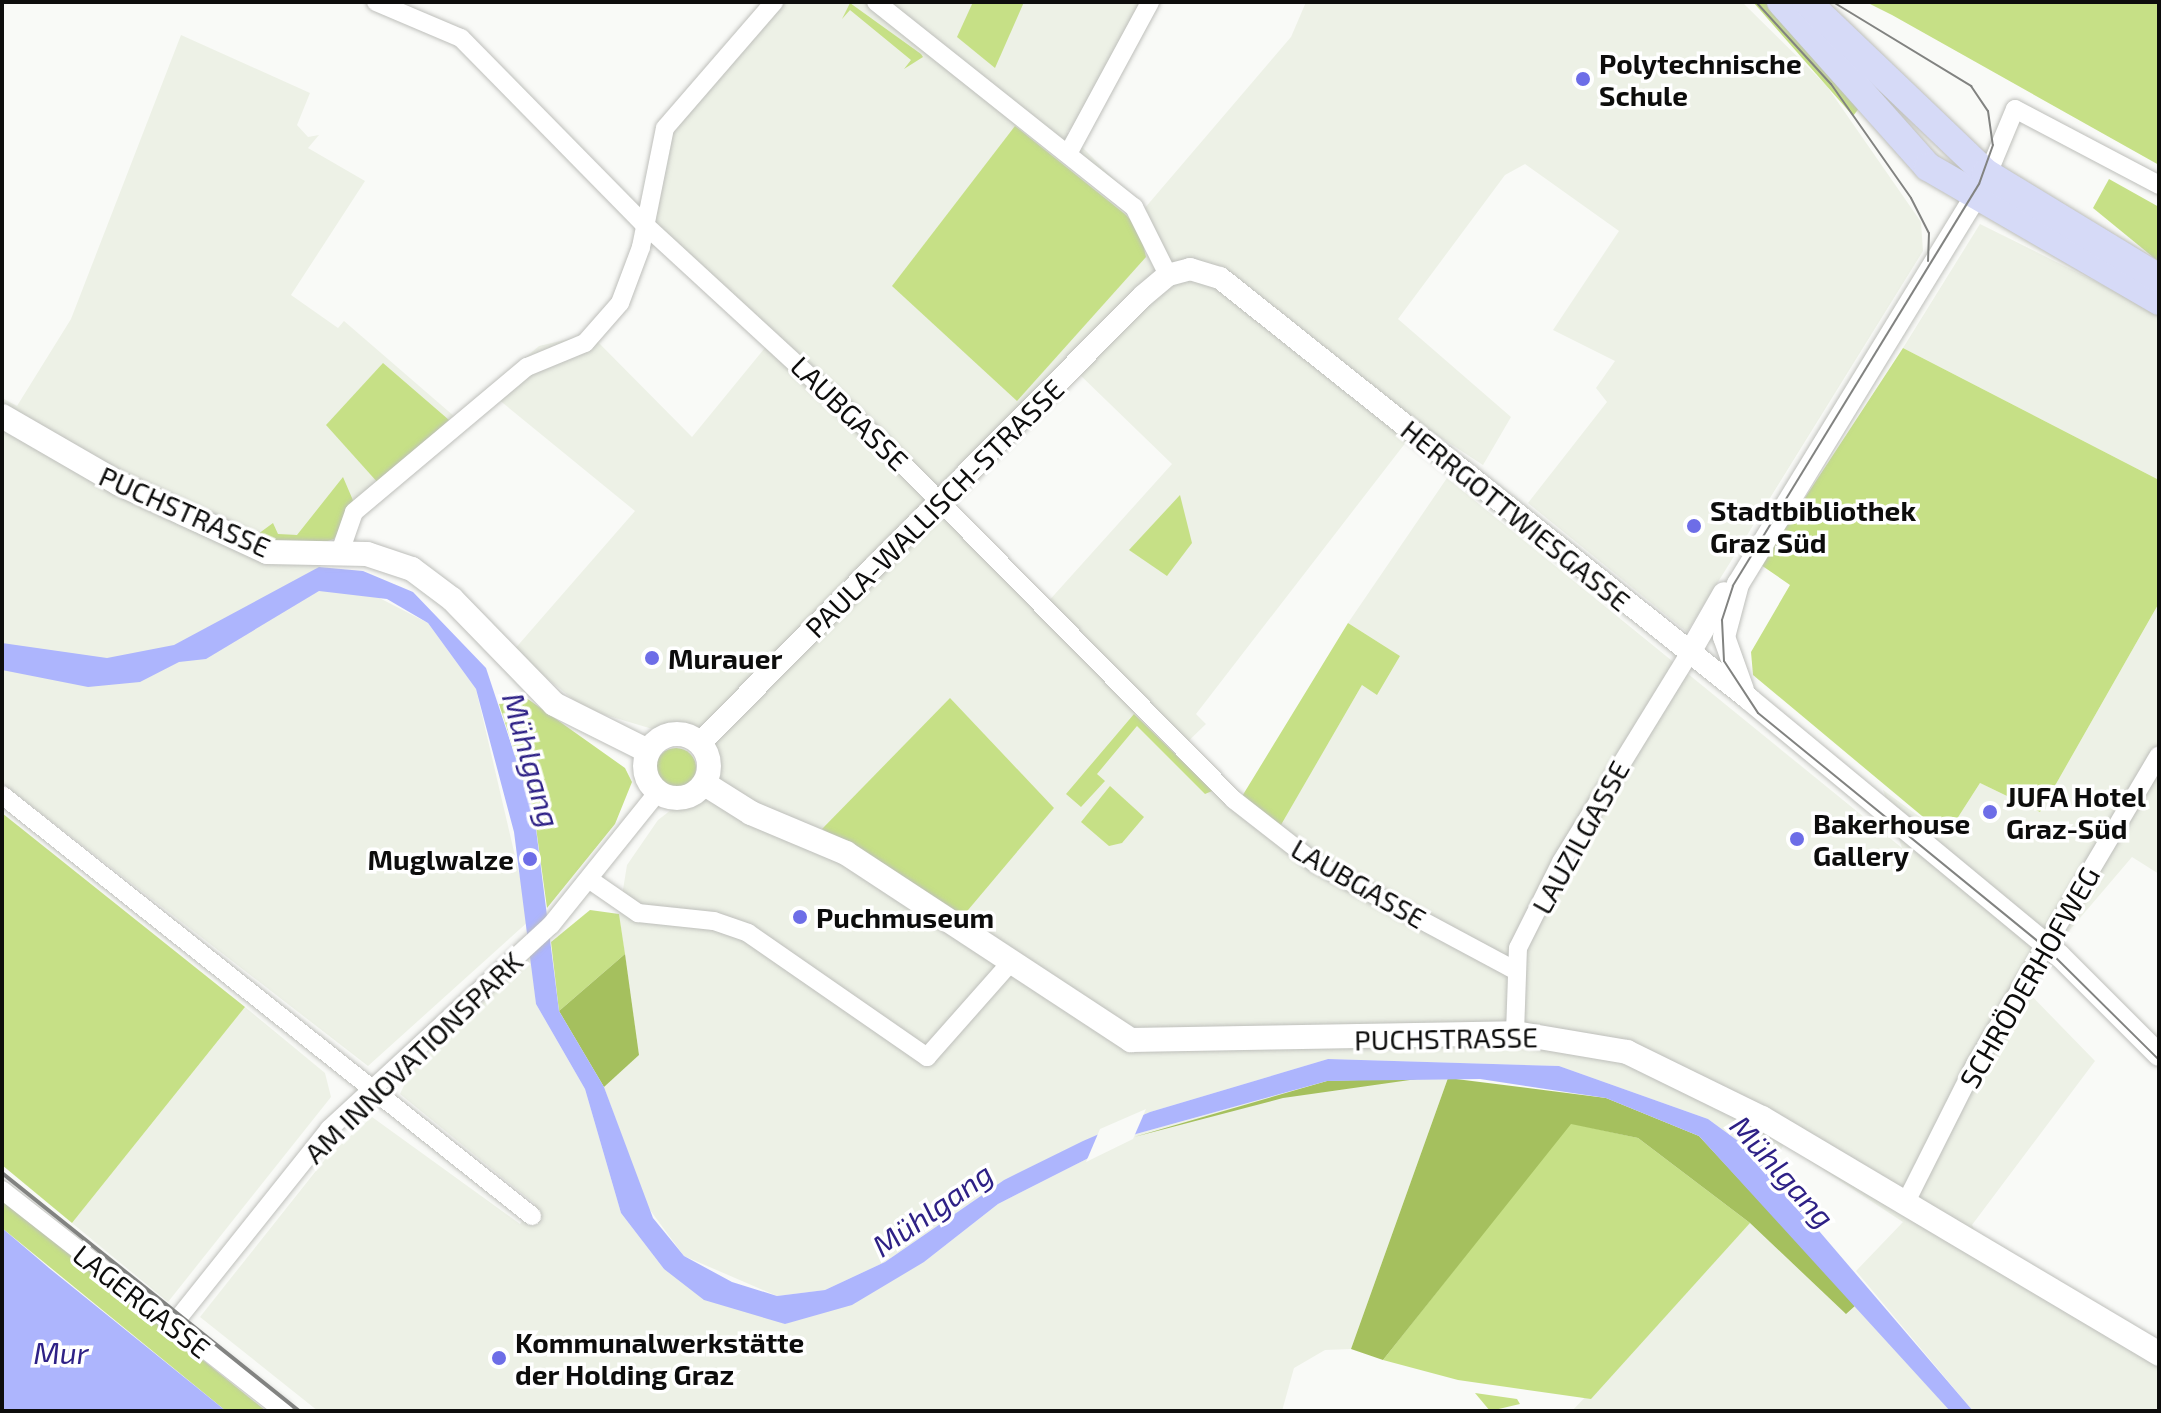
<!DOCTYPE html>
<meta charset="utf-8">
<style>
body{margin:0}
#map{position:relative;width:2161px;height:1413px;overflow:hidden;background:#f9faf7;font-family:"Exo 2",sans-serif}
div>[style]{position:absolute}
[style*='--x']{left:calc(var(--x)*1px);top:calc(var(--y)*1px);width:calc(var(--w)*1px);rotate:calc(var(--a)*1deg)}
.built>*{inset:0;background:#edf1e6}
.green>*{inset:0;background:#c6e086}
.round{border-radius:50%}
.forest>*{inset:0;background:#a5c05e}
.water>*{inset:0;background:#adb5fd}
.pier>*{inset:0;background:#f9faf7}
.roads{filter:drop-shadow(0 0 2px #bebfbb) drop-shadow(0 0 2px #bebfbb)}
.minor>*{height:18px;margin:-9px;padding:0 9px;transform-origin:9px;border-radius:9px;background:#fff}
.tertiary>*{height:22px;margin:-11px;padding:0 11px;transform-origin:11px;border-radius:11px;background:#fff}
.secondary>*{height:24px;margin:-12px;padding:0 12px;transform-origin:12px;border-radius:12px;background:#fff}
.secondary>.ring{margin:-12px;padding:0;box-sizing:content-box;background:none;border:24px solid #fff;border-radius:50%}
.primary>*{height:28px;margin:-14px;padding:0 14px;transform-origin:14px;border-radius:14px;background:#d6daf7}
.tram>*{height:2px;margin:-1px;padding:0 1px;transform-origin:1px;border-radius:1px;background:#828381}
.rail>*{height:4px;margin:-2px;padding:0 2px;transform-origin:2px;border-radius:2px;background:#828381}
.dots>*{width:22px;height:22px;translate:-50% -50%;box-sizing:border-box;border:4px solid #fff;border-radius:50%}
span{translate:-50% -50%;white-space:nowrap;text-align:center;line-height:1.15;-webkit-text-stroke:7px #fff;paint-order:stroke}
.poi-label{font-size:28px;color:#0d0d0c;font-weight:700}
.left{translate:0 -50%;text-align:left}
.right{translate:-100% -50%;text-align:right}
.street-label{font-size:28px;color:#0d0d0c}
.water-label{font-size:30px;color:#2e2186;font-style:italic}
.frame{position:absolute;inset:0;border:4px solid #0d0d0c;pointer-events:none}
</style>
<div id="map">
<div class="built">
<i style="clip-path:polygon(evenodd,774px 2px,1140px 2px,1083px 118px,1067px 132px,1144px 209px,1291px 37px,1306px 2px,1742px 2px,1826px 85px,1921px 222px,1923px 251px,1687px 632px,1528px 503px,1607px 402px,1596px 388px,1615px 361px,1553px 330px,1619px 231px,1525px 164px,1505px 175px,1398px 319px,1511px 417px,1483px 465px,1420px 424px,1196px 714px,1206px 724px,1175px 754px,1271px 841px,1362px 685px,1400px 656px,1348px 623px,1447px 478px,1902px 848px,1883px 790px,1946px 836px,1980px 783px,2040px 812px,2159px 603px,2159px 874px,2132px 857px,2022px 986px,2095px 1061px,1972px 1225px,1994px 1266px,2159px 1358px,2159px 1411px,1973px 1411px,1856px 1271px,1903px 1222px,1784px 1144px,1767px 1176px,1749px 1149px,1708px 1119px,1559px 1066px,1328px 1059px,1150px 1112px,1004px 1180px,885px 1262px,825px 1290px,777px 1296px,684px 1256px,647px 1206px,604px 1087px,639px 1055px,619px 914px,627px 865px,658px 820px,705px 784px,710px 766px,700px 743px,585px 709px,513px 651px,635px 511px,498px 399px,353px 515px,340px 552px,319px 567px,428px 623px,476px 689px,530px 920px,368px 1066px,2px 783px,2px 398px,17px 406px,71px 319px,181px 35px,310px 93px,297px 125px,308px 137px,319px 135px,308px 148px,365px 181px,291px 295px,338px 328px,344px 321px,455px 417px,539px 346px,590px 334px,692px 437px,773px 338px,643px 223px,663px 133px,774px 2px,1077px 372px,1172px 464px,1046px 604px,951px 503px,1077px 372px,774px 2px,1054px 808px,962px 915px,822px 828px,1054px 808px)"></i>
<i style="clip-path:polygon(1980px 224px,2159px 313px,2159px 480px,1903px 348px)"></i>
<i style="clip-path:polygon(531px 956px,536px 1004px,585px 1089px,621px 1213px,664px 1269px,785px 1324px,924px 1262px,998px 1204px,1136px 1134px,1327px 1081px,1448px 1078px,1351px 1349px,1325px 1350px,1294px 1368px,1282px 1411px,318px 1411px,200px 1317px,327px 1157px,372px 1117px,520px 1224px,535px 1204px,400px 1094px,410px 1073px)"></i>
<i style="clip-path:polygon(245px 1007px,325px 1073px,331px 1097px,168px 1302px,72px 1223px)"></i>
<i style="clip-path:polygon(1750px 1223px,1845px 1313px,1856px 1305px,1950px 1411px,1572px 1411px)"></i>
</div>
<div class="green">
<i style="clip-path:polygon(973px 2px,1024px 2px,995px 68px,957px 37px)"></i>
<i style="clip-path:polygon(1753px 2px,1768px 2px,1860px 107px,1853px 116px)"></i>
<i style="clip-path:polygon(1866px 2px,2159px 2px,2159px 165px,1892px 15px)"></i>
<i style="clip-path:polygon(850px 3px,921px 54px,923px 57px,904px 69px,911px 60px,850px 10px,842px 19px)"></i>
<i style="clip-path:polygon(1015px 126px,1126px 215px,1140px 231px,1146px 257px,1017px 401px,892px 286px)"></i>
<i style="clip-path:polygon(2109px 179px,2159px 207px,2159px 262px,2093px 208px)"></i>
<i style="clip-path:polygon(1903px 348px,2159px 480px,2159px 603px,2040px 812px,1980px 783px,1946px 836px,1753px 675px,1751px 652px,1790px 585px,1761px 565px)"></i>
<i style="clip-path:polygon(383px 363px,449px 420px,379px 484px,326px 425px)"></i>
<i style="clip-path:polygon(343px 477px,355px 505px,334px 539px,301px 549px,254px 537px,273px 523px,278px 534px,297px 535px)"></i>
<i style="clip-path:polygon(1180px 495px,1192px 543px,1167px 576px,1129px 550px)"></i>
<i style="clip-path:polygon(1348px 623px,1400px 656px,1377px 695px,1362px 685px,1278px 830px,1241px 798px)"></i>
<i style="clip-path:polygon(525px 697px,625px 768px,632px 782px,615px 824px,547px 908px,534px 813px,499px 704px)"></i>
<i style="clip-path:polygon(950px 698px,1054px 808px,963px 916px,822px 829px)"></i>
<i style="clip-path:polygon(1134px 714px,1175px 754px,1212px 791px,1205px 794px,1137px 726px,1097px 774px,1105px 781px,1081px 807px,1066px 794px)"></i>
<i class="round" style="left:656px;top:748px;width:40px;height:40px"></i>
<i style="clip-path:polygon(1110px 786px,1144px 817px,1122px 843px,1109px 846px,1081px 822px)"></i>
<i style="clip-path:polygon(2px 813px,245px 1007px,72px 1223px,2px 1165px)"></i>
<i style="clip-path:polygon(590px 910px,619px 914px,625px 954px,559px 1011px,551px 942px)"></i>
<i style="clip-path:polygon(1570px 1123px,1638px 1138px,1750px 1223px,1591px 1399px,1458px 1380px,1383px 1360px)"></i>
<i style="clip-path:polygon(2px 1200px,100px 1277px,266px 1411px,226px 1411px,2px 1228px)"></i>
<i style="clip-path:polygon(1475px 1393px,1517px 1399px,1520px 1404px,1490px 1411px)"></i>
</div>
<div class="forest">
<i style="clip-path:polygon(625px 954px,639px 1055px,604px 1087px,559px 1011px)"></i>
<i style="clip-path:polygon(1424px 1078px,1283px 1098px,1134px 1137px,1327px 1081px)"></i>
<i style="clip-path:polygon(1448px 1078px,1606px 1098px,1699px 1136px,1856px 1305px,1846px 1314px,1750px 1223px,1638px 1138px,1571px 1124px,1383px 1360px,1351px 1349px)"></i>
</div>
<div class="water">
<i style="clip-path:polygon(319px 567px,363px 571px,413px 592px,486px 668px,534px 813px,559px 1011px,604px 1087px,653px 1218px,684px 1256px,732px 1282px,777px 1296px,825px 1290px,885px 1262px,1004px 1180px,1083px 1141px,1150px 1112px,1328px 1059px,1559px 1066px,1708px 1119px,1749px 1149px,1973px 1411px,1950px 1411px,1699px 1136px,1606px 1098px,1480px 1079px,1327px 1081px,1136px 1134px,998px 1204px,924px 1262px,852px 1305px,785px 1324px,704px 1300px,664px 1269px,621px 1213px,585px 1089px,536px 1004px,514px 832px,476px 689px,428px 623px,387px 599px,319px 591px,206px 659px,179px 662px,140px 682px,88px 687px,2px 670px,2px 643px,107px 658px,174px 645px)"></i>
<i style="clip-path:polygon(2px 1228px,49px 1268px,226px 1411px,2px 1411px)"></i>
</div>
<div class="pier">
<i style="clip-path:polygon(1146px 1109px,1133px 1139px,1086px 1162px,1100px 1129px)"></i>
</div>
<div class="roads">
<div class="minor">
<i style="--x:376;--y:2;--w:92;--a:23"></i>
<i style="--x:461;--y:38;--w:260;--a:45.5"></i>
<i style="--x:643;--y:223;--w:322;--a:42.6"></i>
<i style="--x:880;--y:441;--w:504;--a:45.4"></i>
<i style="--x:1234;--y:800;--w:103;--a:37.9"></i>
<i style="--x:1315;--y:863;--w:225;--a:28.2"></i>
<i style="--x:876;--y:2;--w:330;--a:38.5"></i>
<i style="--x:1134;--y:207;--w:76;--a:63.4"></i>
<i style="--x:1069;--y:152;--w:170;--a:-61.6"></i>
<i style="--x:1985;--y:181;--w:78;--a:-67.4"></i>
<i style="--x:2015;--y:109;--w:163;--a:27.8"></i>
<i style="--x:340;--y:552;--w:42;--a:-70.7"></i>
<i style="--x:354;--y:512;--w:226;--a:-40"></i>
<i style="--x:527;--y:367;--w:63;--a:-22.5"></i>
<i style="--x:585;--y:343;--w:53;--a:-48.8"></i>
<i style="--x:620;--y:303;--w:60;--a:-69.4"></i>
<i style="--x:641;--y:247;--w:121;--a:-78.6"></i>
<i style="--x:665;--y:128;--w:167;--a:-49.1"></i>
<i style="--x:2;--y:795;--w:677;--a:38.46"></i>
<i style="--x:593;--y:882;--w:55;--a:34.6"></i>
<i style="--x:638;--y:913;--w:76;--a:6"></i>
<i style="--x:714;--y:921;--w:36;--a:19"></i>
<i style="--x:748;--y:933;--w:218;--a:34.7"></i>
<i style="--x:927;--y:1057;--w:127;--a:-48.5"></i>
<i style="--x:1515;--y:1033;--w:85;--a:-88"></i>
<i style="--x:1518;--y:948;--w:96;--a:-63.4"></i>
<i style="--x:1561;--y:862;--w:244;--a:-58.4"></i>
<i style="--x:2;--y:1190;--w:358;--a:38.1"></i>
<i style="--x:1906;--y:1202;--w:153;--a:-63.3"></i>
<i style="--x:1975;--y:1065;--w:360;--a:-59.3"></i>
<i style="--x:172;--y:1326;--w:252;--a:-51.4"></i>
<i style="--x:329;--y:1129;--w:301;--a:-42.6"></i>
<i style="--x:551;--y:925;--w:171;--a:-51.2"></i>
</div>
<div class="tertiary">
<i style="--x:1689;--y:654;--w:70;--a:-60.2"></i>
<i style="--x:1743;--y:690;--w:56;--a:-109.7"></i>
<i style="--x:1724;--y:637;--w:55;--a:-75.2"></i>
<i style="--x:1738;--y:584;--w:454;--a:-58.5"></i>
<i style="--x:700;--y:743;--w:629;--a:-45.26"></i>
<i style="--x:1143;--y:296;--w:33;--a:-40"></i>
<i style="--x:1168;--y:275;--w:23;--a:-15"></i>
<i style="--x:1190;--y:269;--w:31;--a:17"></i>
<i style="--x:1220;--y:278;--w:676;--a:38.51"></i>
<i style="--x:1749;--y:699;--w:402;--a:39.6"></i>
<i style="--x:2059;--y:955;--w:141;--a:45"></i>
</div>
<div class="secondary">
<i style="--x:2;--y:416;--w:134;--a:30"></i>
<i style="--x:118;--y:483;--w:164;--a:24.8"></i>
<i style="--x:267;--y:552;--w:100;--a:1.1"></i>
<i style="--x:367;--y:554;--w:47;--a:18.4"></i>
<i style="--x:412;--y:569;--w:50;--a:36.9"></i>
<i style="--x:452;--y:599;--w:146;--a:45.8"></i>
<i style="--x:554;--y:704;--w:105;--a:26.6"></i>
<i class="ring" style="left:645px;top:734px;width:40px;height:40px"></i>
<i style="--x:705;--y:784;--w:54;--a:32.2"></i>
<i style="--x:751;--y:813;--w:103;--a:22.8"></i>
<i style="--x:846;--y:853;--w:341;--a:33.3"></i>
<i style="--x:1131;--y:1040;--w:384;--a:-1"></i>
<i style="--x:1515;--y:1033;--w:114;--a:9.6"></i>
<i style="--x:1627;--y:1052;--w:150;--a:26.1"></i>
<i style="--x:1762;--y:1118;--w:462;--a:30.7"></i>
</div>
<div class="primary">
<i style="--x:1781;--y:2;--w:221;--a:48.3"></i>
<i style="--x:1928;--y:167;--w:267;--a:30.1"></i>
<i style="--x:1807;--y:2;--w:248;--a:43.7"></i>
<i style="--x:1986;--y:173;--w:202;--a:31.3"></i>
</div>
</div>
<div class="tram">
<i style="--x:1756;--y:2;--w:111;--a:47.6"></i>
<i style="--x:1831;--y:84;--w:139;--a:54.9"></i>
<i style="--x:1911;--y:198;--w:39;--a:63"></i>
<i style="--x:1929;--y:233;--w:28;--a:92"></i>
<i style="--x:1833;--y:2;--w:162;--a:31.3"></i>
<i style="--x:1971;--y:86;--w:30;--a:56"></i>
<i style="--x:1988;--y:111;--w:34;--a:82"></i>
<i style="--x:1993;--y:145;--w:41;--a:109.7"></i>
<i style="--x:1979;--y:184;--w:471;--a:121.5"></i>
<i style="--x:1733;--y:586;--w:36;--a:108"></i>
<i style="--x:1722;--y:620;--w:41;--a:87.2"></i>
<i style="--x:1724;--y:661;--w:62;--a:56.8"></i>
<i style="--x:1758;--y:713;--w:372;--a:39.2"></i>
<i style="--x:2046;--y:948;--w:159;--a:44.7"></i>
</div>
<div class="rail">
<i style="--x:2;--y:1173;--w:381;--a:38.7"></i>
</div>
<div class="dots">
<i style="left:1583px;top:79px;background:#6d6de7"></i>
<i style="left:1694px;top:526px;background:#6d6de7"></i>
<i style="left:652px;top:658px;background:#6d6de7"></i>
<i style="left:1990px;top:812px;background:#6d6de7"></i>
<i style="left:1797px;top:839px;background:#6d6de7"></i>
<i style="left:530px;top:859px;background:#6d6de7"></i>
<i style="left:800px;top:917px;background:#6d6de7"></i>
<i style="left:499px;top:1358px;background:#6d6de7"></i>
</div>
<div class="poi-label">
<span class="left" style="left:1599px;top:79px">Polytechnische<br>Schule</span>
<span class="left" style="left:1710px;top:526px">Stadtbibliothek<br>Graz Süd</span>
<span class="left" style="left:668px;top:658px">Murauer</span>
<span class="left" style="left:2006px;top:812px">JUFA Hotel<br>Graz-Süd</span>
<span class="left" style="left:1813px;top:839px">Bakerhouse<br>Gallery</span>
<span class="right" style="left:514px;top:859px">Muglwalze</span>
<span class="left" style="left:816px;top:917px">Puchmuseum</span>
<span class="left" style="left:515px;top:1358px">Kommunalwerkstätte<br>der Holding Graz</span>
</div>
<div class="street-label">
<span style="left:850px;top:413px;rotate:44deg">LAUBGASSE</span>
<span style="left:934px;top:508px;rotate:-45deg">PAULA-WALLISCH-STRASSE</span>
<span style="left:185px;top:511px;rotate:24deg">PUCHSTRASSE</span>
<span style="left:1516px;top:515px;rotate:39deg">HERRGOTTWIESGASSE</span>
<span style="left:1580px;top:837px;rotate:-61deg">LAUZILGASSE</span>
<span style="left:1359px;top:883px;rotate:30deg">LAUBGASSE</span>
<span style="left:2029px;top:977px;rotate:-60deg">SCHRÖDERHOFWEG</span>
<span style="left:1446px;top:1038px;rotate:-1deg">PUCHSTRASSE</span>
<span style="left:413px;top:1057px;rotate:-44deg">AM INNOVATIONSPARK</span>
<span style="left:142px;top:1301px;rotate:38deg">LAGERGASSE</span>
</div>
<div class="water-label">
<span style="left:532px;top:760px;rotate:74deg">Mühlgang</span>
<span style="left:1783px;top:1171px;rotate:48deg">Mühlgang</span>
<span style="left:932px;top:1209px;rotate:-35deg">Mühlgang</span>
<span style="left:61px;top:1352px">Mur</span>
</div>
<div class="frame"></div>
</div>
